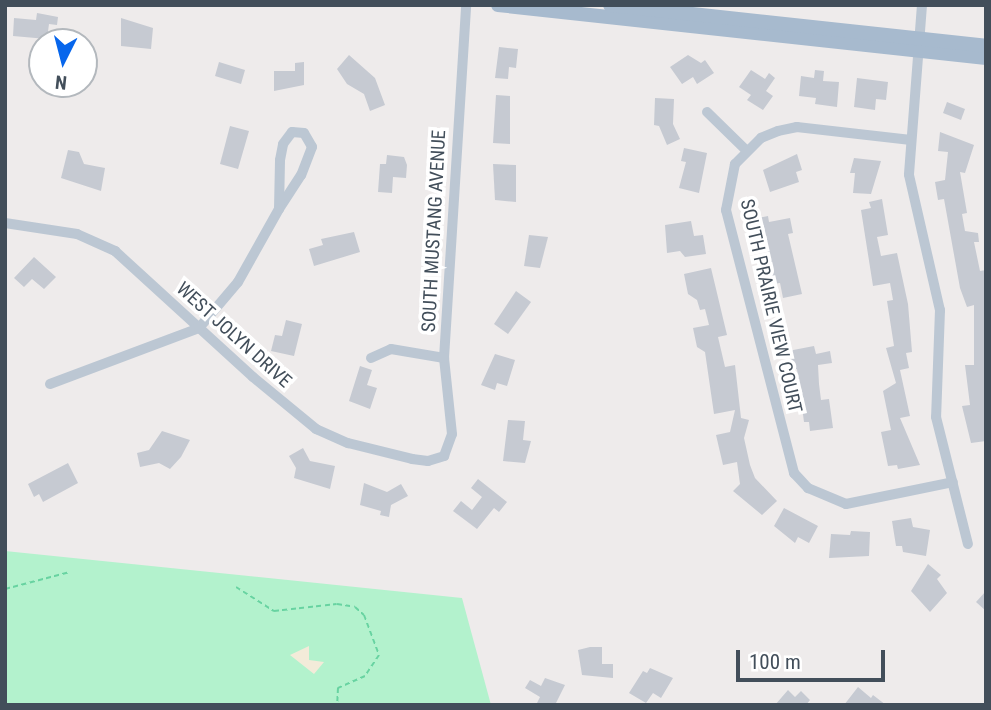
<!DOCTYPE html>
<style>
body{margin:0}
#map{position:relative;width:991px;height:710px;overflow:hidden;background:#eeebeb;font-family:"Roboto Condensed",sans-serif}
div>[style]{position:absolute}
[style*='--x']{left:calc(var(--x)*1px);top:calc(var(--y)*1px);width:calc(var(--w)*1px);rotate:calc(var(--a)*1deg)}
.green>*{inset:0;background:#b3f2cd}
.sand>*{inset:0;background:#f3ebd9}
.building>*{inset:0;background:#c6cad2}
.path>*{height:2px;margin-top:-1px;transform-origin:0;background:repeating-linear-gradient(90deg,#68d3a1 0 5px,transparent 0 8.5px)}
.minor>*{height:10px;margin:-5px;padding:0 5px;transform-origin:5px;border-radius:5px;background:#bcc7d3}
.major>*{height:14px;margin:-7px;padding:0 7px;transform-origin:7px;border-radius:7px;background:#a7bace}
span{translate:-50% -50%;white-space:nowrap;text-align:center;line-height:1.15;-webkit-text-stroke:7px #fff;paint-order:stroke}
.street-label{font-size:19px;color:#424e5a}
.frame{position:absolute;inset:0;border:7px solid #424e5a;pointer-events:none}
.north{position:absolute;left:28px;top:28px;width:70px;height:70px;box-sizing:border-box;background:#fff;border:2px solid #b3b8bd;border-radius:50%;rotate:186deg;font-size:19px;font-weight:700;line-height:28px;text-align:center;color:#424e5a}
.north::after{content:'';display:block;margin:auto;width:24px;height:32px;background:#0766ec;clip-path:polygon(50% 0,100% 100%,50% 72%,0 100%)}
.scale{position:absolute;left:736px;top:650px;width:149px;height:32px;box-sizing:border-box;border:4px solid #424e5a;border-top:0;padding-left:9px;font-size:21px;line-height:24px;white-space:nowrap;color:#424e5a;-webkit-text-stroke:5px #fff;paint-order:stroke}
</style>
<div id="map">
<div class="green">
<i style="clip-path:polygon(5px 551px,462px 598px,491px 705px,5px 705px)"></i>
</div>
<div class="sand">
<i style="clip-path:polygon(309px 646px,309px 660px,324px 662px,314px 674px,290px 655px)"></i>
</div>
<div class="building">
<i style="clip-path:polygon(37px 13px,58px 17px,57px 25px,49px 24px,47px 39px,13px 36px,14px 18px,36px 20px)"></i>
<i style="clip-path:polygon(121px 18px,153px 28px,151px 49px,121px 46px)"></i>
<i style="clip-path:polygon(499px 47px,518px 49px,516px 68px,509px 67px,508px 79px,495px 78px)"></i>
<i style="clip-path:polygon(349px 55px,375px 78px,385px 105px,370px 111px,364px 94px,347px 84px,337px 69px)"></i>
<i style="clip-path:polygon(688px 55px,701px 63px,705px 60px,714px 73px,697px 84px,693px 77px,682px 84px,670px 67px)"></i>
<i style="clip-path:polygon(219px 62px,245px 70px,241px 84px,215px 76px)"></i>
<i style="clip-path:polygon(304px 62px,304px 85px,274px 91px,274px 71px,295px 71px,295px 63px)"></i>
<i style="clip-path:polygon(751px 70px,765px 79px,769px 73px,775px 78px,766px 91px,773px 96px,763px 110px,747px 100px,751px 95px,739px 87px)"></i>
<i style="clip-path:polygon(815px 70px,824px 71px,823px 81px,839px 82px,837px 107px,815px 104px,816px 98px,799px 96px,801px 76px,814px 78px)"></i>
<i style="clip-path:polygon(857px 78px,888px 82px,886px 100px,876px 99px,875px 110px,854px 107px)"></i>
<i style="clip-path:polygon(496px 95px,510px 96px,510px 144px,493px 143px)"></i>
<i style="clip-path:polygon(655px 98px,674px 99px,673px 124px,680px 139px,667px 145px,659px 126px,654px 125px)"></i>
<i style="clip-path:polygon(947px 102px,965px 109px,961px 120px,943px 113px)"></i>
<i style="clip-path:polygon(230px 126px,249px 131px,238px 169px,220px 164px)"></i>
<i style="clip-path:polygon(940px 132px,974px 145px,965px 173px,960px 172px,967px 213px,962px 214px,965px 231px,978px 233px,979px 242px,974px 242px,980px 271px,986px 270px,986px 441px,971px 443px,962px 406px,970px 405px,965px 365px,974px 365px,974px 305px,967px 307px,960px 288px,944px 199px,938px 200px,935px 182px,945px 180px,948px 152px,938px 151px)"></i>
<i style="clip-path:polygon(684px 148px,707px 153px,699px 193px,679px 188px,686px 162px,681px 161px)"></i>
<i style="clip-path:polygon(68px 150px,79px 152px,84px 164px,105px 168px,101px 191px,61px 178px)"></i>
<i style="clip-path:polygon(797px 154px,802px 170px,796px 172px,799px 182px,770px 192px,763px 170px)"></i>
<i style="clip-path:polygon(387px 155px,404px 157px,407px 165px,406px 178px,393px 177px,392px 193px,378px 192px,380px 164px,386px 164px)"></i>
<i style="clip-path:polygon(854px 158px,881px 161px,871px 194px,853px 193px,855px 173px,850px 173px)"></i>
<i style="clip-path:polygon(493px 164px,516px 165px,516px 202px,495px 200px)"></i>
<i style="clip-path:polygon(882px 199px,888px 235px,877px 237px,881px 256px,897px 253px,908px 304px,912px 352px,906px 353px,909px 368px,900px 370px,910px 416px,900px 418px,920px 465px,898px 469px,897px 465px,888px 466px,881px 432px,891px 430px,883px 391px,896px 383px,886px 348px,894px 346px,887px 301px,893px 300px,890px 283px,873px 286px,861px 210px,871px 208px,869px 202px)"></i>
<i style="clip-path:polygon(768px 216px,769px 222px,790px 218px,793px 233px,788px 234px,802px 294px,783px 298px,780px 283px,772px 284px,766px 236px,756px 238px,752px 219px)"></i>
<i style="clip-path:polygon(691px 221px,694px 236px,703px 235px,706px 254px,685px 257px,680px 251px,667px 253px,665px 225px)"></i>
<i style="clip-path:polygon(354px 232px,360px 252px,314px 266px,309px 249px,323px 245px,321px 239px)"></i>
<i style="clip-path:polygon(529px 235px,548px 237px,540px 268px,524px 266px)"></i>
<i style="clip-path:polygon(34px 257px,56px 277px,44px 289px,32px 279px,24px 287px,14px 278px)"></i>
<i style="clip-path:polygon(711px 268px,727px 335px,718px 337px,725px 367px,735px 365px,741px 418px,749px 420px,744px 438px,750px 465px,755px 478px,777px 501px,762px 515px,733px 491px,740px 484px,737px 462px,723px 465px,716px 435px,730px 432px,735px 410px,714px 414px,705px 352px,697px 347px,693px 328px,709px 325px,705px 309px,700px 310px,697px 300px,688px 294px,684px 274px)"></i>
<i style="clip-path:polygon(516px 291px,531px 302px,508px 334px,494px 324px)"></i>
<i style="clip-path:polygon(286px 320px,302px 324px,294px 356px,271px 351px,275px 335px,282px 336px)"></i>
<i style="clip-path:polygon(814px 346px,816px 354px,830px 351px,832px 363px,818px 365px,819px 384px,821px 400px,829px 399px,833px 428px,810px 431px,809px 422px,804px 422px,797px 369px,791px 370px,788px 351px)"></i>
<i style="clip-path:polygon(495px 354px,515px 360px,507px 386px,497px 383px,495px 390px,481px 385px)"></i>
<i style="clip-path:polygon(360px 366px,372px 370px,367px 385px,377px 388px,370px 409px,349px 401px)"></i>
<i style="clip-path:polygon(508px 420px,525px 421px,523px 440px,531px 441px,525px 463px,503px 461px)"></i>
<i style="clip-path:polygon(162px 431px,190px 440px,181px 457px,170px 469px,159px 463px,140px 467px,137px 453px,149px 450px)"></i>
<i style="clip-path:polygon(303px 448px,310px 461px,335px 466px,330px 489px,294px 478px,296px 468px,289px 456px)"></i>
<i style="clip-path:polygon(68px 463px,78px 483px,43px 502px,39px 494px,34px 497px,28px 484px)"></i>
<i style="clip-path:polygon(478px 479px,507px 502px,499px 512px,494px 508px,477px 529px,453px 511px,461px 501px,472px 510px,482px 497px,471px 488px)"></i>
<i style="clip-path:polygon(364px 483px,387px 492px,401px 484px,408px 496px,391px 505px,389px 517px,380px 515px,381px 511px,360px 505px)"></i>
<i style="clip-path:polygon(784px 508px,818px 526px,809px 543px,798px 537px,795px 543px,774px 526px)"></i>
<i style="clip-path:polygon(911px 518px,913px 527px,930px 530px,926px 556px,903px 552px,902px 546px,896px 546px,892px 521px)"></i>
<i style="clip-path:polygon(851px 531px,870px 532px,869px 556px,829px 558px,831px 534px,850px 535px)"></i>
<i style="clip-path:polygon(928px 564px,941px 575px,937px 579px,947px 593px,930px 612px,911px 591px)"></i>
<i style="clip-path:polygon(986px 591px,986px 611px,976px 602px)"></i>
<i style="clip-path:polygon(590px 647px,602px 647px,602px 664px,613px 664px,613px 678px,582px 675px,578px 650px)"></i>
<i style="clip-path:polygon(650px 668px,673px 678px,661px 698px,653px 693px,646px 703px,629px 693px,643px 671px,647px 673px)"></i>
<i style="clip-path:polygon(545px 678px,565px 685px,555px 705px,536px 705px,540px 697px,525px 688px,530px 680px,541px 686px)"></i>
<i style="clip-path:polygon(858px 687px,871px 698px,873px 695px,886px 705px,844px 705px)"></i>
<i style="clip-path:polygon(788px 690px,795px 697px,801px 691px,810px 700px,806px 705px,775px 705px)"></i>
</div>
<div class="path">
<i style="--x:236;--y:587;--w:45;--a:32.3"></i>
<i style="--x:274;--y:611;--w:63;--a:-6.3"></i>
<i style="--x:337;--y:604;--w:18;--a:9"></i>
<i style="--x:355;--y:607;--w:12;--a:42"></i>
<i style="--x:364;--y:615;--w:43;--a:69.4"></i>
<i style="--x:379;--y:655;--w:25;--a:124"></i>
<i style="--x:365;--y:676;--w:30;--a:156"></i>
<i style="--x:338;--y:688;--w:17;--a:93"></i>
<i style="--x:5;--y:589;--w:67;--a:-14.7"></i>
</div>
<div class="minor">
<i style="--x:922;--y:5;--w:170;--a:94.4"></i>
<i style="--x:909;--y:175;--w:139;--a:77.1"></i>
<i style="--x:940;--y:310;--w:107;--a:92.1"></i>
<i style="--x:936;--y:417;--w:131;--a:75.9"></i>
<i style="--x:707;--y:112;--w:54;--a:44.3"></i>
<i style="--x:292;--y:132;--w:12;--a:5"></i>
<i style="--x:304;--y:133;--w:16;--a:60"></i>
<i style="--x:312;--y:147;--w:30;--a:111"></i>
<i style="--x:301;--y:175;--w:40;--a:122.9"></i>
<i style="--x:279;--y:209;--w:49;--a:-88.8"></i>
<i style="--x:280;--y:160;--w:16;--a:-79"></i>
<i style="--x:283;--y:144;--w:15;--a:-53"></i>
<i style="--x:911;--y:140;--w:115;--a:-173.5"></i>
<i style="--x:797;--y:127;--w:19;--a:168"></i>
<i style="--x:778;--y:131;--w:18;--a:158"></i>
<i style="--x:761;--y:138;--w:37;--a:135"></i>
<i style="--x:735;--y:164;--w:47;--a:101.1"></i>
<i style="--x:726;--y:210;--w:272;--a:75.5"></i>
<i style="--x:794;--y:473;--w:21;--a:47"></i>
<i style="--x:808;--y:488;--w:41;--a:22.8"></i>
<i style="--x:846;--y:504;--w:109;--a:-11.6"></i>
<i style="--x:5;--y:223;--w:73;--a:8.7"></i>
<i style="--x:77;--y:234;--w:42;--a:24.1"></i>
<i style="--x:115;--y:251;--w:187;--a:42.4"></i>
<i style="--x:253;--y:377;--w:82;--a:39.5"></i>
<i style="--x:316;--y:429;--w:35;--a:24"></i>
<i style="--x:348;--y:443;--w:66;--a:14"></i>
<i style="--x:412;--y:459;--w:16;--a:7"></i>
<i style="--x:428;--y:461;--w:17;--a:-17"></i>
<i style="--x:444;--y:456;--w:23;--a:-70"></i>
<i style="--x:452;--y:434;--w:76;--a:-96"></i>
<i style="--x:444;--y:358;--w:354;--a:-86.4"></i>
<i style="--x:371;--y:358;--w:22;--a:-24"></i>
<i style="--x:391;--y:349;--w:54;--a:9.6"></i>
<i style="--x:50;--y:384;--w:159;--a:-20.6"></i>
<i style="--x:199;--y:328;--w:60;--a:-49.7"></i>
<i style="--x:238;--y:282;--w:84;--a:-60.7"></i>
</div>
<div class="major">
<i style="--x:498;--y:5;--w:491;--a:6.2"></i>
<i style="--x:610;--y:5;--w:378;--a:6.2"></i>
</div>
<div class="street-label">
<span style="left:434px;top:231px;rotate:-87deg">SOUTH MUSTANG AVENUE</span>
<span style="left:771px;top:306px;rotate:77deg">SOUTH PRAIRIE VIEW COURT</span>
<span style="left:234px;top:335px;rotate:42deg">WEST JOLYN DRIVE</span>
</div>
<div class="frame"></div>
<div class="north">N</div>
<div class="scale">100 m</div>
</div>
